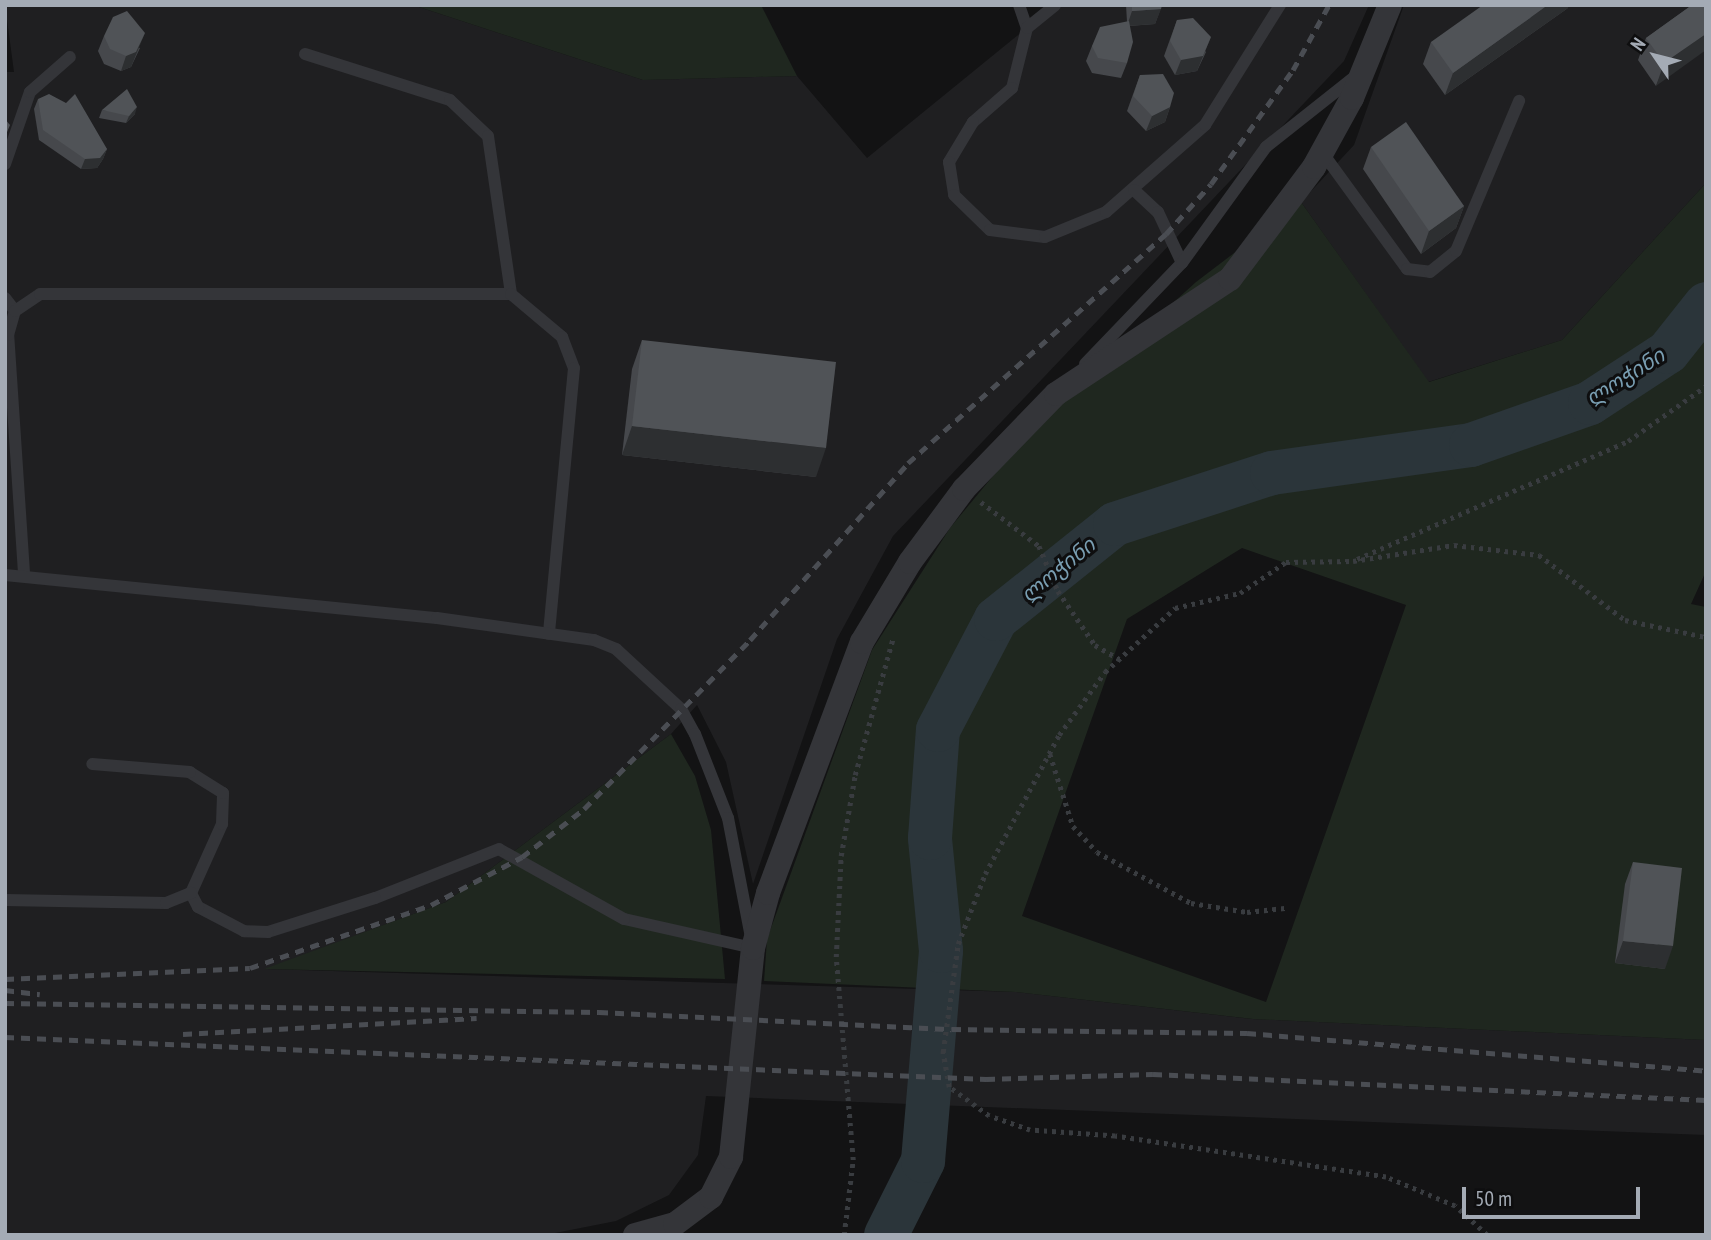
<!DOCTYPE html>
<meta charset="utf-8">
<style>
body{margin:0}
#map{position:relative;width:1711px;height:1240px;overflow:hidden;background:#131314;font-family:"PT Sans Narrow","Noto Sans Georgian",sans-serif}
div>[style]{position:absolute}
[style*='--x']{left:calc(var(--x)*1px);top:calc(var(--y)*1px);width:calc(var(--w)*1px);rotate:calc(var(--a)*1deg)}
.built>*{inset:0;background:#1f1f21}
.green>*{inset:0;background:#1f271f}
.river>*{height:44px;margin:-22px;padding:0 22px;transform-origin:22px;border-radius:22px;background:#2b353a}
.path>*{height:4.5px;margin-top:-2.25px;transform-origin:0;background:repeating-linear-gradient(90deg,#393c40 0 3.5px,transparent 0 8.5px)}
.service>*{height:12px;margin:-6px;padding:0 6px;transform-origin:6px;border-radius:6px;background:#343539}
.minor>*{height:24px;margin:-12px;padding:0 12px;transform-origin:12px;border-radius:12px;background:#343539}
.rail>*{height:5px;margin-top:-2.5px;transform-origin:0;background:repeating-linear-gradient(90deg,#4a4d53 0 9px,transparent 0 16px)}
.wall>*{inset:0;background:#46484c}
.shaded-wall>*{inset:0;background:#2d2f31}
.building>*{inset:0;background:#505357}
span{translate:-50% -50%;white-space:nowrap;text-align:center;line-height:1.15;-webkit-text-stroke:6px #0e0e0f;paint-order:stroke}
.water-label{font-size:21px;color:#799eb2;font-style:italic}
.frame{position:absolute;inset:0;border:7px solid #a4abb5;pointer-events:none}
.north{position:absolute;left:1620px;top:21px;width:70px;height:70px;-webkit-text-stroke:5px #0e0e0f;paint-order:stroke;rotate:305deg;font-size:19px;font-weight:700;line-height:28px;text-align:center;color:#a4abb5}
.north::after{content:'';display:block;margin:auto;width:24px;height:32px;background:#a4abb5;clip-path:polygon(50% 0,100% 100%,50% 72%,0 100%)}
.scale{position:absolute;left:1462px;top:1187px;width:178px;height:32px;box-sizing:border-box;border:4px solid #a4abb5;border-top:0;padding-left:9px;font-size:21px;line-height:24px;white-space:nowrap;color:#a4abb5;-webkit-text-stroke:5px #0e0e0f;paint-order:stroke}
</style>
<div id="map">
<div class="built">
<i style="clip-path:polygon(5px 5px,413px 5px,643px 80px,797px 76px,867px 158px,1055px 5px,1369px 5px,1344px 61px,893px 536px,837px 639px,753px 884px,726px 762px,697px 705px,671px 734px,446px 902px,267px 969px,1016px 992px,1252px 1019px,1706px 1040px,1706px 1135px,706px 1096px,698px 1155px,669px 1195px,616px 1221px,545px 1235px,5px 1235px,5px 72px,14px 72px)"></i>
<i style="clip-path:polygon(1404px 5px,1706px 5px,1706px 183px,1562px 340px,1428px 382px,1301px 202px,1354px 145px)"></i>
</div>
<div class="green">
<i style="clip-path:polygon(413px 5px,761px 5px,797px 76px,643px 80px)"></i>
<i style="clip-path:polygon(evenodd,1706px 183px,1706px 571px,1691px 604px,1706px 607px,1706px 1040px,1253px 1019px,1016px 992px,764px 981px,767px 939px,872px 650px,950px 528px,1026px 436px,1196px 282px,1301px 202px,1429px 382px,1562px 340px,1706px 183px,1242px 548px,1406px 605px,1266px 1002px,1022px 916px,1127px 619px,1242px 548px)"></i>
<i style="clip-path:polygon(671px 734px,695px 776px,711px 830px,725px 979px,264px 969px,446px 902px)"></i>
</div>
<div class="river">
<i style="--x:886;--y:1235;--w:83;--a:-63.4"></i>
<i style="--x:923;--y:1161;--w:211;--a:-85.1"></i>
<i style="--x:941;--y:951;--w:114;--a:-95.6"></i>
<i style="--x:930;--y:838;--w:108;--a:-85.8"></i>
<i style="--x:938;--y:730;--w:125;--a:-62.4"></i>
<i style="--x:996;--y:619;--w:152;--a:-38.6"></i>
<i style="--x:1115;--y:524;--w:165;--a:-18"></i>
<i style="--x:1272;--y:473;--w:201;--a:-8"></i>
<i style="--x:1471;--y:445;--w:126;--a:-19.4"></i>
<i style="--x:1590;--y:403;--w:93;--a:-33.2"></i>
<i style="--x:1668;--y:352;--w:61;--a:-51.6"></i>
</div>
<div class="path">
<i style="--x:981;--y:502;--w:73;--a:37.2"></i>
<i style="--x:1039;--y:546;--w:49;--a:67.1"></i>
<i style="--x:1058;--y:591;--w:65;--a:55.6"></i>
<i style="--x:1095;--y:645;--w:28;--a:30"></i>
<i style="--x:1357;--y:559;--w:296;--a:-23.5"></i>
<i style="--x:1628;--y:441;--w:95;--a:-35.2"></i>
<i style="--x:1050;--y:754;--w:76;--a:72.3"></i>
<i style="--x:1073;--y:826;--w:35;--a:47"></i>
<i style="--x:1097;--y:852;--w:107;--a:28.5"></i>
<i style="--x:1191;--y:903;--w:57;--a:9.1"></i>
<i style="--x:1247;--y:912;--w:38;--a:-6"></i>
<i style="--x:844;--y:1235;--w:76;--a:-83.2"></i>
<i style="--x:853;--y:1160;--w:204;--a:-94.8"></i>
<i style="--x:836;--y:957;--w:101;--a:-87.2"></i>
<i style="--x:841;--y:856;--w:82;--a:-80.2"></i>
<i style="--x:855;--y:775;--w:142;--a:-74.5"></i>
<i style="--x:1487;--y:1235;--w:43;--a:-137.8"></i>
<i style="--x:1455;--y:1206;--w:75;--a:-157.2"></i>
<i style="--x:1386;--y:1177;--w:274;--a:-171.4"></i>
<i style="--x:1115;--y:1136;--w:85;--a:-176"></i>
<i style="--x:1030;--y:1130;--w:43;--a:-161.1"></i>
<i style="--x:989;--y:1116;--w:49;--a:-144.1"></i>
<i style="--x:949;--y:1087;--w:36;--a:-100"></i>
<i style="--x:943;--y:1052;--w:109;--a:-82.1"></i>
<i style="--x:958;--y:944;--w:75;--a:-68.9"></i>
<i style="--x:985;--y:874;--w:157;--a:-62"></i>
<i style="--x:1059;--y:735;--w:78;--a:-53.9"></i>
<i style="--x:1105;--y:672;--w:95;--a:-42.4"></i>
<i style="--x:1175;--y:608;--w:67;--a:-13"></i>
<i style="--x:1240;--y:593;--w:55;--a:-34"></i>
<i style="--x:1286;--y:562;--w:67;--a:-0.9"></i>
<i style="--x:1353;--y:561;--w:102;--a:-9"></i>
<i style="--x:1454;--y:545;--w:86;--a:6.7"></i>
<i style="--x:1539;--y:555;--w:108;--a:37.1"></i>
<i style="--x:1625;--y:620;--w:83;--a:11.9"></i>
</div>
<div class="service">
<i style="--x:1019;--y:5;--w:24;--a:71"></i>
<i style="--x:1027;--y:28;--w:62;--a:104"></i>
<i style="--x:1012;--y:88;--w:52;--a:138.9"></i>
<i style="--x:973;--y:122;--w:47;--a:121"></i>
<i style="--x:949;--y:162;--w:33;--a:81"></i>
<i style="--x:954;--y:195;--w:50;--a:44.2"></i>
<i style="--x:990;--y:230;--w:55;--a:7.3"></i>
<i style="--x:1045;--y:237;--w:66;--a:-22.3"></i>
<i style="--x:1106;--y:212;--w:132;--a:-41.3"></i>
<i style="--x:1205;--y:125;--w:142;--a:-58"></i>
<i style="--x:1027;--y:28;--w:36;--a:-39"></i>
<i style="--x:305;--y:54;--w:152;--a:17.6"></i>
<i style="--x:450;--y:100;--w:52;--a:43.5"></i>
<i style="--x:488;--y:136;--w:160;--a:81.7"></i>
<i style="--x:1322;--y:152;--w:145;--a:54"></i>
<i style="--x:1407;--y:269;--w:23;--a:7"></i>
<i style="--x:1430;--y:272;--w:33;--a:-39"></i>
<i style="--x:1456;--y:251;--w:163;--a:-67.2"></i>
<i style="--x:5;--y:164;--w:76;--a:-70.9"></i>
<i style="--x:30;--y:92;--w:53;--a:-41.2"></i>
<i style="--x:1134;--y:190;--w:33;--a:43"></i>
<i style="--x:1158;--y:212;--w:56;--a:64.8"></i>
<i style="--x:5;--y:298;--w:16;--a:52"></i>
<i style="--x:1085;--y:364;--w:140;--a:-46.2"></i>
<i style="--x:1182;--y:263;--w:143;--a:-54.1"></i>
<i style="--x:1266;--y:147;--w:116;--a:-38.4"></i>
<i style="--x:24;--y:573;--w:239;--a:-93.8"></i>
<i style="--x:8;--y:335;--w:25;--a:-74"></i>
<i style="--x:15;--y:311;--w:30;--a:-34"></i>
<i style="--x:40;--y:294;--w:471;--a:0"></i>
<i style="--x:511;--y:294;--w:67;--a:40.1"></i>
<i style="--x:562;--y:337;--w:33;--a:69"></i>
<i style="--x:574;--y:368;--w:267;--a:95.4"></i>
<i style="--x:5;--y:575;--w:434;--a:5.7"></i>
<i style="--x:437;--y:618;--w:159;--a:8"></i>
<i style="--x:594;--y:640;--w:24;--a:22"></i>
<i style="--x:616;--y:649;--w:88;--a:42.7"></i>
<i style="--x:681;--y:709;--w:29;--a:61"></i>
<i style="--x:695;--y:734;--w:90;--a:68.6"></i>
<i style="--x:728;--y:818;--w:132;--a:79.1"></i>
<i style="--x:753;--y:948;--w:132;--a:-167.3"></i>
<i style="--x:624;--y:919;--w:143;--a:-150.8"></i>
<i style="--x:499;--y:849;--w:133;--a:158.4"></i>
<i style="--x:375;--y:898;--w:112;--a:162.4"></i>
<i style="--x:268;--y:932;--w:24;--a:-178"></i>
<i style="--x:244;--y:931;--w:52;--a:-152.4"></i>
<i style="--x:198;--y:907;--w:16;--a:-117"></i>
<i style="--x:191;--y:893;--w:76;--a:-65.8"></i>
<i style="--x:222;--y:824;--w:31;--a:-88"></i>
<i style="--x:223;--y:793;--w:39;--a:-148"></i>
<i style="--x:190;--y:772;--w:98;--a:-175.3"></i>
<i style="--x:5;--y:900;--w:161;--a:1.1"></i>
<i style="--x:166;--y:903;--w:27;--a:-22"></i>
</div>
<div class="minor">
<i style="--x:635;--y:1235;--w:41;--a:-15.4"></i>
<i style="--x:675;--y:1224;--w:45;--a:-36.9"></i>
<i style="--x:711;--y:1197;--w:45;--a:-63.4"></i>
<i style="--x:731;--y:1157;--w:210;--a:-84"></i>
<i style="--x:753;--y:948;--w:57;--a:-74.7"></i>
<i style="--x:768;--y:893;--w:268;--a:-69.5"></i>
<i style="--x:862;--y:642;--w:93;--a:-59"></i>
<i style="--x:910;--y:562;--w:91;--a:-53.5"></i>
<i style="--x:964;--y:489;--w:132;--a:-45.9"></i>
<i style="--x:1056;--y:394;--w:209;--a:-33.5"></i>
<i style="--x:1230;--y:279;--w:140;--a:-53.1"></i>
<i style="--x:1314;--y:167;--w:79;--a:-61.2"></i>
<i style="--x:1352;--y:98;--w:100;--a:-67.8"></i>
</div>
<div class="rail">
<i style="--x:5;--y:979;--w:245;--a:-2.6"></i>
<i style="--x:250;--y:968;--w:192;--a:-19.2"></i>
<i style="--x:431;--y:905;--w:103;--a:-27.8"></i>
<i style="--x:522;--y:857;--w:78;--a:-37.7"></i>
<i style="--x:584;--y:809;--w:237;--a:-45.5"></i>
<i style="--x:750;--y:640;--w:237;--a:-48.2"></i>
<i style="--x:908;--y:463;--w:345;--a:-41.6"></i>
<i style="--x:1166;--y:234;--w:67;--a:-48"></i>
<i style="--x:1211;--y:184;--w:140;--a:-54.3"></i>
<i style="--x:1293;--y:70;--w:74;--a:-61"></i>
<i style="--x:5;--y:990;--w:35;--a:7"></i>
<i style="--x:5;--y:1003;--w:594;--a:0.87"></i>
<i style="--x:599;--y:1012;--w:353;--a:2.8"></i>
<i style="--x:952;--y:1029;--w:295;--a:0.8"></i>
<i style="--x:1247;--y:1033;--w:461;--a:4.7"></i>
<i style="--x:183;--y:1034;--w:294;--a:-3.1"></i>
<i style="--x:5;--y:1037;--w:982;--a:2.45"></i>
<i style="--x:986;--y:1079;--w:167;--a:-1.7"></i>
<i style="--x:1153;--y:1074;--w:554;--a:2.69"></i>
</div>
<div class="wall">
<i style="clip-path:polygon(1126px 5px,1162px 5px,1155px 24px,1129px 26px,1127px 63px,1121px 78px,1092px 73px,1086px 61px,1092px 46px,1127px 22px)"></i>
<i style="clip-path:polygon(1692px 5px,1656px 86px,1638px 60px,1646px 38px)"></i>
<i style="clip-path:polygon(1568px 8px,1445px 95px,1423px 64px,1431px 42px)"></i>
<i style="clip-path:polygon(1177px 20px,1206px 52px,1197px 71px,1175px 75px,1164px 56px)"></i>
<i style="clip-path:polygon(104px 36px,140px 48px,131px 67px,121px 71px,104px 64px,98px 51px)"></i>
<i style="clip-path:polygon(1140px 75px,1170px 107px,1165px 122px,1146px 131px,1127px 111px)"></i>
<i style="clip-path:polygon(38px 99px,107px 149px,103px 159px,97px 168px,81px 169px,39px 140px,34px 109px)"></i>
<i style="clip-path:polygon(102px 110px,135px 114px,126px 123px,99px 118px)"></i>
<i style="clip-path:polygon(1371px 147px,1464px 206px,1456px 228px,1421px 254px,1363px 169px)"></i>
<i style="clip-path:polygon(642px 340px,816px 477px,622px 455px,632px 369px)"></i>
<i style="clip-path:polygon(1633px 862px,1665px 969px,1615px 963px,1625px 884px)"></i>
</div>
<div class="shaded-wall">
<i style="clip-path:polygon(1548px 5px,1569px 5px,1568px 8px,1445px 95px,1453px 73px)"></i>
<i style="clip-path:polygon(1161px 9px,1155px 24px,1127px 26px,1132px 11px)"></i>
<i style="clip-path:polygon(145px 33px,131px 67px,121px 71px,126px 56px)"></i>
<i style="clip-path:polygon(1706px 34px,1706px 50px,1656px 86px,1664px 63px)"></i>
<i style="clip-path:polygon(1211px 37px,1197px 71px,1175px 75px,1181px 60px)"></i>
<i style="clip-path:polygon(137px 107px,135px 114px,126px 123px,129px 116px)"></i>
<i style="clip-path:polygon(1170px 107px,1165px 122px,1146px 131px,1152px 116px)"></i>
<i style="clip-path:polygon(107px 149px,103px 159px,97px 168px,81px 169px,85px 159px)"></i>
<i style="clip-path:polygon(1464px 206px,1456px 228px,1421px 254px,1429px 231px)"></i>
<i style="clip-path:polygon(632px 426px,826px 448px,816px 477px,622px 455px)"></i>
<i style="clip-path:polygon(1623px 941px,1673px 946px,1665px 969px,1615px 963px)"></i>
</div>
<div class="building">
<i style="clip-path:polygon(1132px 5px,1162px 5px,1161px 9px,1132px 11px)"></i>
<i style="clip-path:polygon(1483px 5px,1548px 5px,1453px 73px,1431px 42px)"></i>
<i style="clip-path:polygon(1692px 5px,1706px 5px,1706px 34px,1664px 63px,1646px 38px)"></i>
<i style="clip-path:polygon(127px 11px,145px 33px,136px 52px,126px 56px,110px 49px,104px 36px,113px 17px)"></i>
<i style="clip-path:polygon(1193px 18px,1211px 37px,1203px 56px,1181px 60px,1170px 41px,1177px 20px)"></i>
<i style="clip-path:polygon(1129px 21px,1133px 42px,1127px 63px,1098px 58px,1092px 46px,1100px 27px)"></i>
<i style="clip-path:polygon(1163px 74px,1174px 93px,1170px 107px,1152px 116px,1133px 96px,1140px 75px)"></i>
<i style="clip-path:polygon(127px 89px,137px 107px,129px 116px,102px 110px)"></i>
<i style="clip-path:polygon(49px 94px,66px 103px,75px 94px,107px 149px,100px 158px,85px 159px,43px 130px,38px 99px)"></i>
<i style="clip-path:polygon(5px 119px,10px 125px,5px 137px)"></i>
<i style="clip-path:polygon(1406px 122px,1464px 206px,1429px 231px,1371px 147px)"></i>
<i style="clip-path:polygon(642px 340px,836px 362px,826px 448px,632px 426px)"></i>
<i style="clip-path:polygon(1633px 862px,1682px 868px,1673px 946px,1623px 941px)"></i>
</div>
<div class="water-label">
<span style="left:1625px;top:377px;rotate:-32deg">ლოჭინი</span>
<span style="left:1058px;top:570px;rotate:-39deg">ლოჭინი</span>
</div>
<div class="frame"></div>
<div class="north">N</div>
<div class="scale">50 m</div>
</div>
